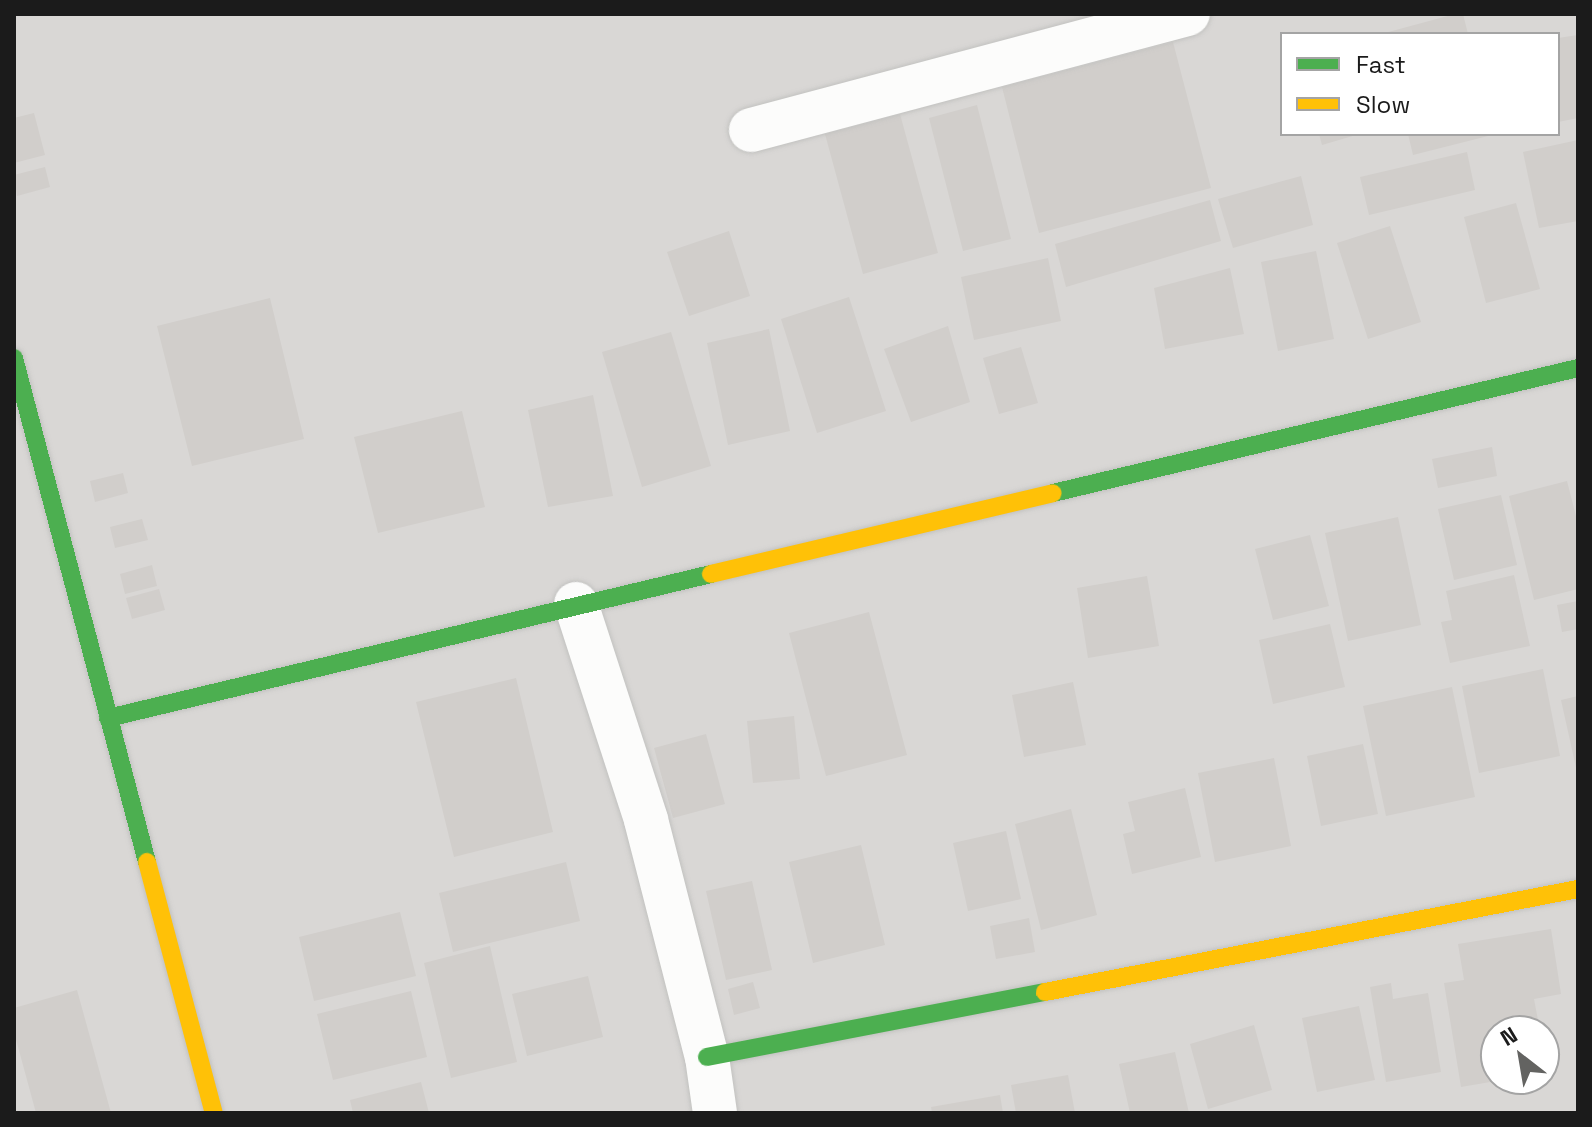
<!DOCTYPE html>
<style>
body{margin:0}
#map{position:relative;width:1592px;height:1127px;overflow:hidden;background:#eae8e4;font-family:"Space Grotesk",sans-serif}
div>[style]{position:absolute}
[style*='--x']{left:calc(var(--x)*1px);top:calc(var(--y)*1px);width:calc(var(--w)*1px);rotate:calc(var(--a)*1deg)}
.residential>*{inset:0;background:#d9d7d5}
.building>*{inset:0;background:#d1cecb}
.roads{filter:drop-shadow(0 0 2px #c2c2c0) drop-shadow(0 0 2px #c2c2c0)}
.street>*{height:44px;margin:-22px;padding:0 22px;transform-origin:22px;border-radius:22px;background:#fcfcfb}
.fast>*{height:18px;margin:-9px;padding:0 9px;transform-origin:9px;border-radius:9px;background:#4caf50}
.slow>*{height:18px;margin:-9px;padding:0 9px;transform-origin:9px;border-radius:9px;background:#ffc107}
span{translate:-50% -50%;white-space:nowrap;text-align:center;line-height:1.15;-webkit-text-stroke:6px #fff;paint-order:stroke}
.frame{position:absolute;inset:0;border:16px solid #1b1b1b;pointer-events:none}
.legend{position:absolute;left:1280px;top:32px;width:280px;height:104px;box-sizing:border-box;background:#fff;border:2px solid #a4a4a4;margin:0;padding:10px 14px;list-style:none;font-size:24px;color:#1b1b1b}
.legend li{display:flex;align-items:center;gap:16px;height:40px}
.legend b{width:40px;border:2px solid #a4a4a4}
.north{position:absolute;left:1480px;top:1015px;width:80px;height:80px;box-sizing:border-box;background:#fff;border:2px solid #a4a4a4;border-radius:50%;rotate:329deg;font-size:22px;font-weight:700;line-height:32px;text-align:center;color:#1b1b1b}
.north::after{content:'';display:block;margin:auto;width:28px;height:36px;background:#636361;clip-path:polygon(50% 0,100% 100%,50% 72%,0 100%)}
</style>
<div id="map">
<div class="residential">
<i style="clip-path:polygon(evenodd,14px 14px,1578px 14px,1578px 1113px,14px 1113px,14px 14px,1282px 34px,1558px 34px,1558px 134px,1282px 134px,1282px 34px,14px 14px,1496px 1031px,1544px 1031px,1544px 1079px,1496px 1079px,1496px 1031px)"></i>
</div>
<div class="building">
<i style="clip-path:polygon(1463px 14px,1468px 34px,1381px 34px,1455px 14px)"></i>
<i style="clip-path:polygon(1578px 35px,1578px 118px,1558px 122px,1558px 38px)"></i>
<i style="clip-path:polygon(1173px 42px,1211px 188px,1039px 233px,1002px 87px)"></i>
<i style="clip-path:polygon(977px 105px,1011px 239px,963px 251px,929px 118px)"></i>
<i style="clip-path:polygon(34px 113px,45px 155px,14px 163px,14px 118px)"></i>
<i style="clip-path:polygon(900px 114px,938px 253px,863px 274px,825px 134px)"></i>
<i style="clip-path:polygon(1319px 134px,1356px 134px,1356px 135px,1322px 145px)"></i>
<i style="clip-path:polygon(1408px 134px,1492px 134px,1492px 135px,1413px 155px)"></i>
<i style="clip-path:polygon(1578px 140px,1578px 221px,1539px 228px,1523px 152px)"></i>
<i style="clip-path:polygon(1467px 152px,1475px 190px,1369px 215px,1360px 177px)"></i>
<i style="clip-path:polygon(45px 167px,50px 187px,17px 196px,14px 175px)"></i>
<i style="clip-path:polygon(1301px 176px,1313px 225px,1233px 248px,1218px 199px)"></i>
<i style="clip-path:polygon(1210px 200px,1221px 241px,1066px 287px,1055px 244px)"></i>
<i style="clip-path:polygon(1516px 203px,1540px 289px,1486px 303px,1464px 217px)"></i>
<i style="clip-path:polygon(1390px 226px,1421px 322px,1368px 339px,1337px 243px)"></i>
<i style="clip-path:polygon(729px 231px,750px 296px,689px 316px,667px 252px)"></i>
<i style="clip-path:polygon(1316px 251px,1334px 339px,1278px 351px,1261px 262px)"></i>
<i style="clip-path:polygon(1048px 258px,1061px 321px,974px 340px,961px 277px)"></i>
<i style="clip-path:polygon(1230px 268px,1244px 334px,1165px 349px,1154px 288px)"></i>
<i style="clip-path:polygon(849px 297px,886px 411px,817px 433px,781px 319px)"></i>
<i style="clip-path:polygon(270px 298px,304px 439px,192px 466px,157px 326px)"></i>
<i style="clip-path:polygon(948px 326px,970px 402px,911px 422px,884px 349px)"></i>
<i style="clip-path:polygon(769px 329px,790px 431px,728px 445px,707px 343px)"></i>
<i style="clip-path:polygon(671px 332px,711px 466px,642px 487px,602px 352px)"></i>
<i style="clip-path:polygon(1021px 347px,1038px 403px,999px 414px,983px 358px)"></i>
<i style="clip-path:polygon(593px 395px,613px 496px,548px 507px,528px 410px)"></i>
<i style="clip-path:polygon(462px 411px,485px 507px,378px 533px,354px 437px)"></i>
<i style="clip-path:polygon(1492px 447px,1497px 476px,1438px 488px,1432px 459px)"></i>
<i style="clip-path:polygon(123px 473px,128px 493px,95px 502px,90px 481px)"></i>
<i style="clip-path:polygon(1567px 481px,1578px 524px,1578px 589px,1534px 600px,1509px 496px)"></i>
<i style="clip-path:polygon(1501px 495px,1517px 565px,1454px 580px,1438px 509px)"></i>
<i style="clip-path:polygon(1398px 517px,1421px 625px,1348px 641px,1325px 533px)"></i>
<i style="clip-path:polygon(142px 519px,148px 540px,115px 548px,110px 527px)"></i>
<i style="clip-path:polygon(1310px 535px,1329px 606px,1273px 620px,1255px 549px)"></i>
<i style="clip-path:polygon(152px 565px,157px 586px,125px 594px,120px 574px)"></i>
<i style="clip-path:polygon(1514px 575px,1530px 646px,1450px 663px,1441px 622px,1452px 620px,1446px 591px)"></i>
<i style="clip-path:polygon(1147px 576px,1159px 646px,1088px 658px,1077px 588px)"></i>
<i style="clip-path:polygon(159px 589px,165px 610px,132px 619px,126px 598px)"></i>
<i style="clip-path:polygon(1578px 601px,1578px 629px,1562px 632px,1557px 605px)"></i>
<i style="clip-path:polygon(869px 612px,907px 755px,826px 776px,789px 633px)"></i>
<i style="clip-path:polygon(1330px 624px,1345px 687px,1273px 704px,1259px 640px)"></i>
<i style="clip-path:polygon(1543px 669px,1560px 756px,1479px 773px,1462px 686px)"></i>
<i style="clip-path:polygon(516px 678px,553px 832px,454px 857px,416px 702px)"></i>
<i style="clip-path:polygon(1073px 682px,1086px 745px,1024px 757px,1012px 695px)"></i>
<i style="clip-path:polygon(1452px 687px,1475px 797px,1386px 816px,1363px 706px)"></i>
<i style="clip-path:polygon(1578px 696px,1578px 772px,1577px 772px,1561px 700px)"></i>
<i style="clip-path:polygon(794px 716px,800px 779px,753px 783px,747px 721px)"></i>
<i style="clip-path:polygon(706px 734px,725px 804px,673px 818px,654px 748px)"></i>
<i style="clip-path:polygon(1363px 744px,1378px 814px,1321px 826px,1307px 756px)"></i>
<i style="clip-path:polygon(1274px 758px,1291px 846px,1215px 862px,1198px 773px)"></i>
<i style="clip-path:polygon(1185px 788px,1201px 857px,1132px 874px,1123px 834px,1135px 831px,1128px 802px)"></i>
<i style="clip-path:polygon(1071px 809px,1097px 915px,1041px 930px,1015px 824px)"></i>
<i style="clip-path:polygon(1006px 831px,1021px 899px,968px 911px,953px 843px)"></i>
<i style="clip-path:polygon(861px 845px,885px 945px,813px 963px,789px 862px)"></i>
<i style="clip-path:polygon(566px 862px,580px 921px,453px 952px,439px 893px)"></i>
<i style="clip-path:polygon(752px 881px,772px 970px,726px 980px,706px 891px)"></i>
<i style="clip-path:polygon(400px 912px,416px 976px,314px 1001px,299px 937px)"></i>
<i style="clip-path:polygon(1029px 918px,1035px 952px,996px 959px,990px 926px)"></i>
<i style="clip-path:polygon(1551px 929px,1561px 994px,1534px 999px,1540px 1031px,1496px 1031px,1496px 1081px,1461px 1087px,1444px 983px,1464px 980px,1458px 944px)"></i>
<i style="clip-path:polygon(490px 946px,517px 1062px,451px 1078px,424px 963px)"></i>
<i style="clip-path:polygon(588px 976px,603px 1037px,527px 1056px,512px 994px)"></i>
<i style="clip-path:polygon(753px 982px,760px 1008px,734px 1015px,728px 989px)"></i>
<i style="clip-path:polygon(1391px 983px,1393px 999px,1428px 993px,1441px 1072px,1386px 1082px,1370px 987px)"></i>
<i style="clip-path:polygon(77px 990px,111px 1113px,36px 1113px,14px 1032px,14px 1008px)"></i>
<i style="clip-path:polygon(411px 991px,427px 1057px,333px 1080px,317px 1014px)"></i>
<i style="clip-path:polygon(1359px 1006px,1375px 1080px,1317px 1092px,1302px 1018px)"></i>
<i style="clip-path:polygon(1254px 1025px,1272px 1090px,1208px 1109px,1190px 1044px)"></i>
<i style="clip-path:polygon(1175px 1052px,1189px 1113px,1130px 1113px,1119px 1064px)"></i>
<i style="clip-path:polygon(1068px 1075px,1075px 1113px,1016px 1113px,1011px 1085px)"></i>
<i style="clip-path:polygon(421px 1082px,429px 1113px,353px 1113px,350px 1100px)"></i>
<i style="clip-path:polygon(1000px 1095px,1003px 1113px,932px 1113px,931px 1107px)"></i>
</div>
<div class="roads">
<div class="street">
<i style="--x:751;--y:130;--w:452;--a:-14.9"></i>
<i style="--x:576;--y:604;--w:227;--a:72"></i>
<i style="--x:646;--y:820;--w:245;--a:75.6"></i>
<i style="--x:707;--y:1057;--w:57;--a:81.9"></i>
</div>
<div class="fast">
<i style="--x:14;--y:358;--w:521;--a:75.22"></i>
<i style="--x:1053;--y:493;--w:540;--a:-13.39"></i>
<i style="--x:108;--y:718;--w:620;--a:-13.43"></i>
<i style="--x:707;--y:1057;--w:344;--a:-10.9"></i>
</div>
<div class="slow">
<i style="--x:711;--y:574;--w:351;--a:-13.3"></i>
<i style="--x:147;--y:862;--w:260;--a:75.1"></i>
<i style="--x:1045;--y:992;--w:543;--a:-10.94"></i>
</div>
</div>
<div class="frame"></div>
<ul class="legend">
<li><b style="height:10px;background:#4caf50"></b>Fast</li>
<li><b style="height:10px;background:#ffc107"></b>Slow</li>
</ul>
<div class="north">N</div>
</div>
